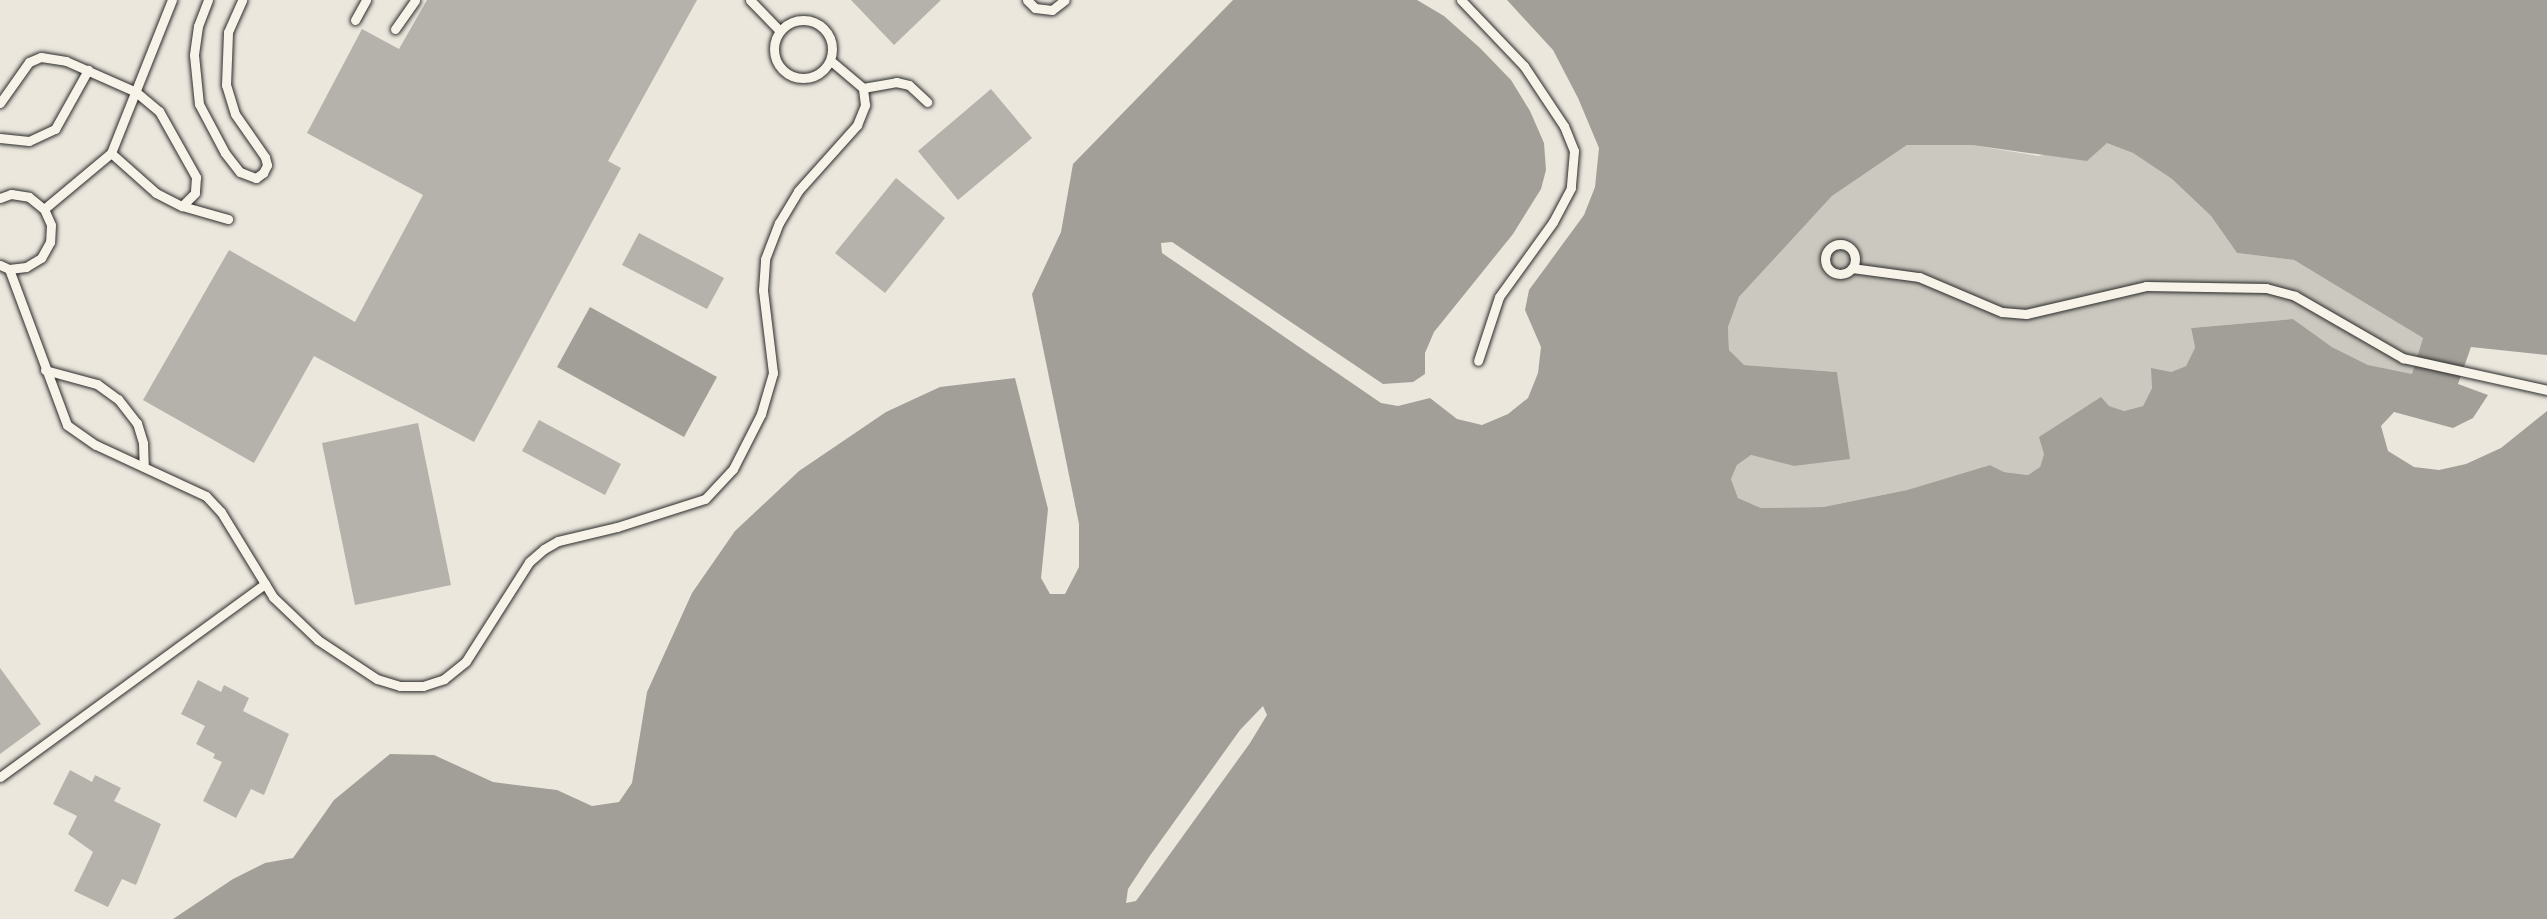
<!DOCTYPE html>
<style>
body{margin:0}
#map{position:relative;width:2547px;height:919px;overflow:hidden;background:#ebe7dd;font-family:Pangolin,sans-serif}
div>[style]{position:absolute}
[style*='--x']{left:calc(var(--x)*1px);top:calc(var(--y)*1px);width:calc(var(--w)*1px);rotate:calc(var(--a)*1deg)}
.green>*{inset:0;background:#cbc8bf}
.water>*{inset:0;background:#a29f98}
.building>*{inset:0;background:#b5b2ab}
.roads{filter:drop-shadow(0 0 2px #2b2b2b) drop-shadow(0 0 2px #2b2b2b)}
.lane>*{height:9px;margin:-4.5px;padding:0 4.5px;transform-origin:4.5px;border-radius:4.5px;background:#f7f3e8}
.lane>.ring{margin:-4.5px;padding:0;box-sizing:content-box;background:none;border:9px solid #f7f3e8;border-radius:50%}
span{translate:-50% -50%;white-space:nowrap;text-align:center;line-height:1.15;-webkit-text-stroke:7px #f7f3e8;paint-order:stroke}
</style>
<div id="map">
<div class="green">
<i style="clip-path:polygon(2106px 142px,2133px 153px,2172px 179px,2211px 216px,2237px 253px,2294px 260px,2423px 338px,2412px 375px,2368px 365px,2332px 347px,2293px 319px,2191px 328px,2195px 349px,2186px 366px,2171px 372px,2152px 388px,2143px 406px,2124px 411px,2108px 406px,2100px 398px,2044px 454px,2040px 467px,2028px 475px,2004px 472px,1990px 465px,1907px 490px,1823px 507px,1761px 508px,1738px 498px,1731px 479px,1737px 465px,1751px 455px,1794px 466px,1849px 458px,1837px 372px,1743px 365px,1729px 350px,1728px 327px,1739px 297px,1832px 196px,1907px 145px,1972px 145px,2038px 156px)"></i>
</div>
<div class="water">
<i style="clip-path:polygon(evenodd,1233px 0,1417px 0,1444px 16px,1480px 48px,1511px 80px,1530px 111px,1544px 143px,1546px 170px,1541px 189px,1513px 234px,1434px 332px,1425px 353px,1425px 374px,1413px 382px,1383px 384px,1172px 242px,1161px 243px,1162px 253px,1381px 403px,1398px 406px,1430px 398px,1457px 419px,1482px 425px,1508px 414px,1528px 398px,1538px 373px,1541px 347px,1525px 310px,1529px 290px,1584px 215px,1595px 187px,1599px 148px,1578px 98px,1553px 50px,1507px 0,2547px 0,2547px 355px,2471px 347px,2458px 384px,2488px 395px,2473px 418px,2453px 428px,2394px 412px,2381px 426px,2388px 451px,2414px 467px,2439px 470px,2466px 464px,2501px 448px,2547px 411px,2547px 919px,173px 919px,233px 879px,265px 863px,293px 858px,334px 800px,390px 754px,434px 755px,493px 782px,557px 790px,592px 806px,619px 802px,632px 783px,647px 692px,692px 593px,735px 531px,799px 471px,886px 412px,940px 387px,1015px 378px,1048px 509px,1041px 578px,1050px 594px,1065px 594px,1079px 567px,1079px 524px,1032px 294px,1061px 232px,1073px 164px,1233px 0,2107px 143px,2133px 153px,2172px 179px,2211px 216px,2237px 253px,2294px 260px,2423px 338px,2412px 374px,2368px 365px,2332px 347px,2293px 319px,2191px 328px,2195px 348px,2186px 366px,2171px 372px,2151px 368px,2152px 388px,2143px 406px,2124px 411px,2109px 406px,2101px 397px,2039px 437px,2044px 454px,2040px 467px,2028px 475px,2004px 472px,1990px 465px,1907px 490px,1823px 507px,1761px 508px,1738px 498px,1731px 479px,1737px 465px,1751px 455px,1794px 466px,1850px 459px,1837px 372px,1744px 365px,1729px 350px,1728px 327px,1739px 297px,1832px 196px,1907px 145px,1972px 145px,2087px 161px,2107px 143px,1233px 0,1263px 706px,1267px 715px,1250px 743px,1136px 901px,1126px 903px,1128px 889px,1149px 857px,1240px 730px,1263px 706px)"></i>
<i style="clip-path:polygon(590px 307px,717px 377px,684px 437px,557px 367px)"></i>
</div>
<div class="building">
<i style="clip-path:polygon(427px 0,697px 0,608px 161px,621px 168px,474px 442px,314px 356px,254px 463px,143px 400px,229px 250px,355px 322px,423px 195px,307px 133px,362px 29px,399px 49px)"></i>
<i style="clip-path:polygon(851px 0,941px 0,894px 45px)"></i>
<i style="clip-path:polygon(991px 89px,1032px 138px,958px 200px,918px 151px)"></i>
<i style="clip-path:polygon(896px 178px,945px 218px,885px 293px,835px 253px)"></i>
<i style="clip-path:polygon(639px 233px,724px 278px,707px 309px,622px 265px)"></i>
<i style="clip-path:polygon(539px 420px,621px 464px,605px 495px,522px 451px)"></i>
<i style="clip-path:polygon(418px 423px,451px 585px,355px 605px,322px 443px)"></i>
<i style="clip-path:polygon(0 668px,41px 724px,0 754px)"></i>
<i style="clip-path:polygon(198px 680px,221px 692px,224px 685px,249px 698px,243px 711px,289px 734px,264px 795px,251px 789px,236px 818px,203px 801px,222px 762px,213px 758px,215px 754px,196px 744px,205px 726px,181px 714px)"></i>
<i style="clip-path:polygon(70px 770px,92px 782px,95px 775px,121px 788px,114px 801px,161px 824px,136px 885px,122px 879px,108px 907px,74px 891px,93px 852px,68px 834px,77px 816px,53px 804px)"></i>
</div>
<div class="roads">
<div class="lane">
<i style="--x:208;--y:0;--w:28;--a:111"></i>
<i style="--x:198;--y:26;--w:29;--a:98"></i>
<i style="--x:194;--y:55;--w:49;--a:84.2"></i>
<i style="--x:199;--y:104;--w:55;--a:62"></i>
<i style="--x:225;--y:153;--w:24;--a:52"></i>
<i style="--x:240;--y:172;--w:17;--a:21"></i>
<i style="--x:256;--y:178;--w:9;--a:-36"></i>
<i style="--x:263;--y:173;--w:9;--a:-63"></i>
<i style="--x:267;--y:165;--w:8;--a:-104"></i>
<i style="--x:265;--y:157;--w:52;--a:-124.9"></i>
<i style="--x:235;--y:114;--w:30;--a:-107"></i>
<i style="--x:226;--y:85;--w:53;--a:-87.8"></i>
<i style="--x:228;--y:32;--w:35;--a:-66"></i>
<i style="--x:750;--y:0;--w:43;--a:45.9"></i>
<i style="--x:1027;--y:0;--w:11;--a:45"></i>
<i style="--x:1035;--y:8;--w:17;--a:7"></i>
<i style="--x:1052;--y:10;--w:16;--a:-38"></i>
<i style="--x:1461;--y:0;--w:91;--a:46.3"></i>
<i style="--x:1524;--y:66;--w:72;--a:56.3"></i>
<i style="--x:1564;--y:126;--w:27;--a:68"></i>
<i style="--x:1574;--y:151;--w:37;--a:95"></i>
<i style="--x:1571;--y:188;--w:38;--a:118"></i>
<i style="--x:1553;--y:222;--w:92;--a:125.8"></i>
<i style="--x:1499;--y:297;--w:67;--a:108.2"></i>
<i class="ring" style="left:774px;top:20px;width:49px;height:49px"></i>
<i style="--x:355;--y:20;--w:23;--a:-61"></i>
<i style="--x:395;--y:29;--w:35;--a:-55"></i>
<i style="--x:863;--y:88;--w:34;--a:-10"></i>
<i style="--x:896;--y:82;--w:13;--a:13"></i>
<i style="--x:909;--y:85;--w:25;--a:43"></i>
<i style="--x:0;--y:103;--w:50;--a:-54.7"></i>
<i style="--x:29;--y:62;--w:13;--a:-23"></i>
<i style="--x:41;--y:57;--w:25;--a:9"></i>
<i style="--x:66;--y:61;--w:77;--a:23.9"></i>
<i style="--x:136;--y:92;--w:30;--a:40"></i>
<i style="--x:159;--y:111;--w:76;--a:60.7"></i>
<i style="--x:196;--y:177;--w:16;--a:94"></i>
<i style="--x:195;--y:193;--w:18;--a:135"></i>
<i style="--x:0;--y:138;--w:29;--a:6"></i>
<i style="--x:29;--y:141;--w:29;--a:-25"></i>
<i style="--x:55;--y:129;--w:68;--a:-60.8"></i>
<i style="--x:111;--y:153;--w:60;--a:41.6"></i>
<i style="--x:156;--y:193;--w:29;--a:27"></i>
<i style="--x:182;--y:206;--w:48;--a:15.8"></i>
<i style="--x:0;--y:198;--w:12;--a:-20"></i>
<i style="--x:11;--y:194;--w:18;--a:9"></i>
<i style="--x:29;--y:197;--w:19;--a:39"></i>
<i style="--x:44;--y:209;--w:17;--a:66"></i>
<i style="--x:51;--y:225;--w:17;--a:93"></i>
<i style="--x:50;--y:242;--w:18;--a:119"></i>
<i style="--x:41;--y:258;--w:17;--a:149"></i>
<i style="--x:26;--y:267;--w:17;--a:173"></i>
<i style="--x:9;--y:269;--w:10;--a:-156"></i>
<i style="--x:44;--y:209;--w:87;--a:-39.9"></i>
<i style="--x:111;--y:153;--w:165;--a:-68.3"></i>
<i class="ring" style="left:1825px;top:244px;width:21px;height:21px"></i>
<i style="--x:1852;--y:268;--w:68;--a:7.7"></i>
<i style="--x:1919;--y:277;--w:90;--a:22.9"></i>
<i style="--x:2002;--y:312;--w:24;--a:5"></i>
<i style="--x:2026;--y:314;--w:123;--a:-13.1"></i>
<i style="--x:2146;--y:286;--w:120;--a:1"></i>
<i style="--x:2266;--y:288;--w:30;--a:15"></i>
<i style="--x:2295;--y:296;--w:125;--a:29.9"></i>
<i style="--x:2403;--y:358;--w:148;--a:12.5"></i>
<i style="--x:9;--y:269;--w:166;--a:69.6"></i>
<i style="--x:67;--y:425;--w:35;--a:35"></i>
<i style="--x:96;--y:445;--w:121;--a:24.9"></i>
<i style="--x:206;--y:496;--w:22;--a:47"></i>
<i style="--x:221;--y:512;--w:100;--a:58.5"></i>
<i style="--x:273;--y:597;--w:62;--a:43.7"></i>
<i style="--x:318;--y:640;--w:71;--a:33.5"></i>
<i style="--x:377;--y:679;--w:24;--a:17"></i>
<i style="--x:400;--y:686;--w:23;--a:0"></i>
<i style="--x:423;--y:686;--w:22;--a:-18"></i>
<i style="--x:444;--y:679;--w:28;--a:-39"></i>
<i style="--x:466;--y:661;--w:117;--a:-57.5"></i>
<i style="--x:529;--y:562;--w:20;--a:-41"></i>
<i style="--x:544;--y:549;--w:16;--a:-30"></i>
<i style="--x:558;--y:541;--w:61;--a:-13.3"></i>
<i style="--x:617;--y:527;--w:92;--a:-17.7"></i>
<i style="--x:705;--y:499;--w:41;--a:-47"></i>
<i style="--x:733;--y:469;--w:62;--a:-63"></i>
<i style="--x:761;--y:414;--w:43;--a:-73.7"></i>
<i style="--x:773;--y:373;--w:84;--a:-96.9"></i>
<i style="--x:763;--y:290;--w:31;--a:-86"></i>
<i style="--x:765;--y:259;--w:39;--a:-69"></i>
<i style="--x:779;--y:223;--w:37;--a:-59"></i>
<i style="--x:798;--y:191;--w:89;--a:-48.2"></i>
<i style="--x:857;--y:125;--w:22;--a:-68"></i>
<i style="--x:865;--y:105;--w:17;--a:-97"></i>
<i style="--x:863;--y:88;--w:42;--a:-139.8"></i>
<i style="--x:45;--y:370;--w:54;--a:15.1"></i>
<i style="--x:97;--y:384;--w:26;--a:36"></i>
<i style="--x:118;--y:399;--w:31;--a:52"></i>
<i style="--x:137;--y:423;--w:21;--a:73"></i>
<i style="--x:143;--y:443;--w:23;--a:88"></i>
<i style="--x:0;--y:777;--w:328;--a:-36.1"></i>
</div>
</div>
</div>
